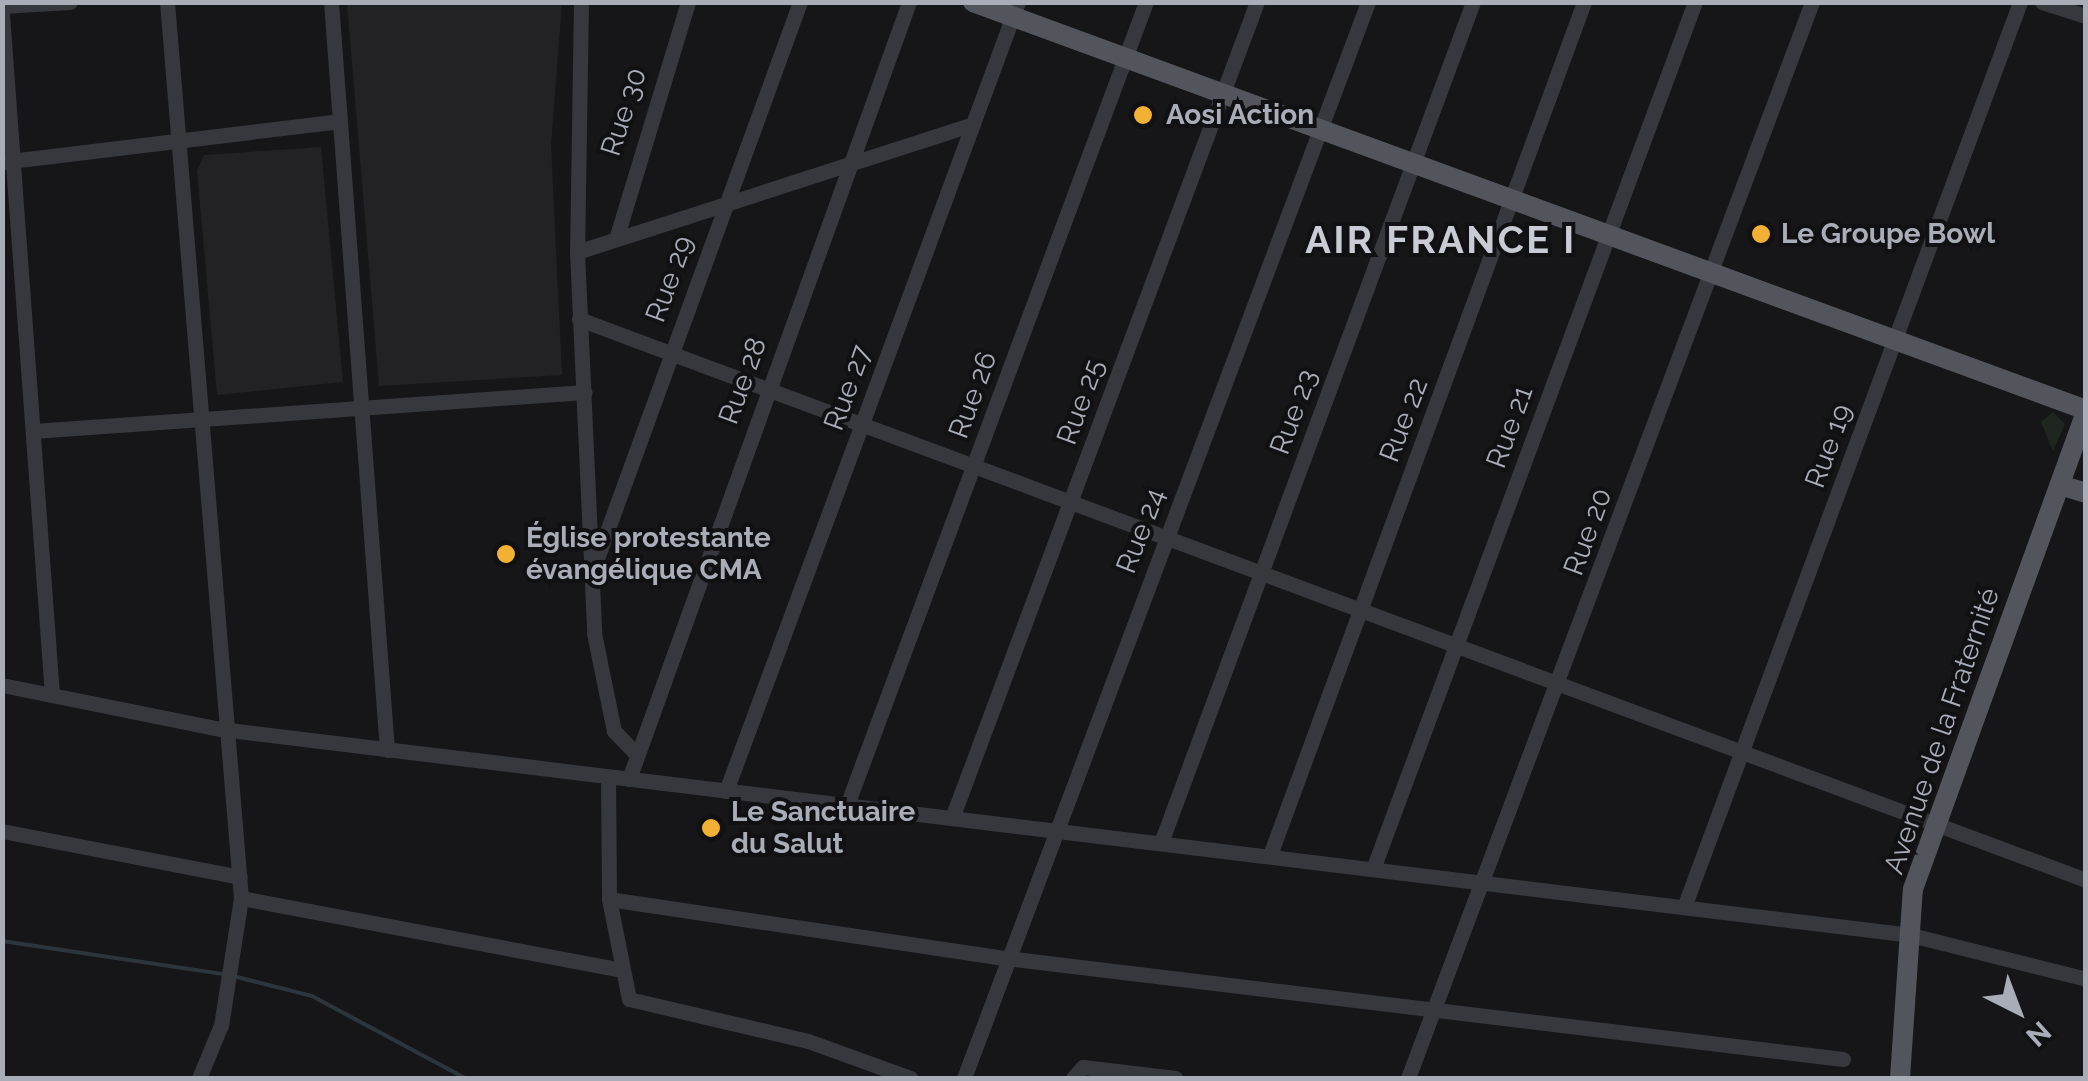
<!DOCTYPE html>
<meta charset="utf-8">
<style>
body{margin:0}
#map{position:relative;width:2088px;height:1081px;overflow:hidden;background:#161618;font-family:Raleway,sans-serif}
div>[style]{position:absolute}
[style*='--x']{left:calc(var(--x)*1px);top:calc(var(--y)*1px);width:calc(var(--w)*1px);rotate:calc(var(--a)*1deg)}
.built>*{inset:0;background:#222225}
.green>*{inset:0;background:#1e261f}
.stream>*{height:4px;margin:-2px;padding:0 2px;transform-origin:2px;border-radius:2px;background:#2c353c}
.minor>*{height:15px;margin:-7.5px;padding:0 7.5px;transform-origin:7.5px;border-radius:7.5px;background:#37383d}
.major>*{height:20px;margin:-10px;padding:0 10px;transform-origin:10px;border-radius:10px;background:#53555c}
.dots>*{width:28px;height:28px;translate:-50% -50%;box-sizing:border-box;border:5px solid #111113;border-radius:50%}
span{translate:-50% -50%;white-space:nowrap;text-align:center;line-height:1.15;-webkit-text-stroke:8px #111113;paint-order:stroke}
.street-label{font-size:28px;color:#a8adb8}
.poi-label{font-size:28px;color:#a8adb8;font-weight:700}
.left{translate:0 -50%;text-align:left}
.district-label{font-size:38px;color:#c9ccd4;font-weight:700;letter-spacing:2.5px}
.frame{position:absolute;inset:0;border:5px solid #a8adb8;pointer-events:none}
.north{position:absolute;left:1968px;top:961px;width:100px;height:100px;-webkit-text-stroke:8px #111113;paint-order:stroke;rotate:138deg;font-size:28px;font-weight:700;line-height:40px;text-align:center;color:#a8adb8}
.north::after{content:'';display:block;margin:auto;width:35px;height:45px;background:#a8adb8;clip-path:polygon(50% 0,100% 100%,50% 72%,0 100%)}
</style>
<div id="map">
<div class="built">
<i style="clip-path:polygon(347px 3px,562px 3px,551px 145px,562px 375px,379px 386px)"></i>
<i style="clip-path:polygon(321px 147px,343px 382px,217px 395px,197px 171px,204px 155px)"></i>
</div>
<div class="green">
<i style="clip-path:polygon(2053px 412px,2065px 424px,2053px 451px,2041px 422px)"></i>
</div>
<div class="stream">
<i style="--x:2;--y:941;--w:224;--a:8.5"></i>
<i style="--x:233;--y:976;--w:81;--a:14.2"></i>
<i style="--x:312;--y:996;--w:174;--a:28.2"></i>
<i style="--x:478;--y:1078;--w:10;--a:0"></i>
</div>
<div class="minor">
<i style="--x:167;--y:2;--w:899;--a:85.28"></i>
<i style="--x:241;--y:898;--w:129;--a:98.9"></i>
<i style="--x:221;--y:1025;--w:57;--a:112.5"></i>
<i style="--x:331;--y:2;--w:750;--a:85.72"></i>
<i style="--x:581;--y:2;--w:250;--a:90.9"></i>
<i style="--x:577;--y:252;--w:381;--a:87.4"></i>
<i style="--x:594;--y:633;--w:100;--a:78.5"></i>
<i style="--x:614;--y:731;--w:32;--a:46"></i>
<i style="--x:2042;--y:2;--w:46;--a:17.7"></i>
<i style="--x:2;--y:6;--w:68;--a:-3.4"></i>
<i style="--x:2;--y:14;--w:683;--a:85.8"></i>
<i style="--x:2;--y:162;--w:339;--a:-6.9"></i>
<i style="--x:616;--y:239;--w:248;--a:-73.1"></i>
<i style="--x:577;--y:252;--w:416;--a:-17.9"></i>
<i style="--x:579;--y:319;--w:1608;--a:20.42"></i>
<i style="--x:33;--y:431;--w:553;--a:-4.04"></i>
<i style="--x:594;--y:567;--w:601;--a:-69.97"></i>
<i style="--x:2;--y:685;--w:223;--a:11.4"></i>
<i style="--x:221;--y:729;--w:1703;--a:6.95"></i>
<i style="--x:1911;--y:935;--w:180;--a:14.1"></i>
<i style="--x:608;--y:777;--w:122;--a:89.5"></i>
<i style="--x:609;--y:899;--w:102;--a:78.7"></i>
<i style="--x:629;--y:999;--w:184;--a:13.2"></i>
<i style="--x:808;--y:1041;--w:109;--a:19.9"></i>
<i style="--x:629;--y:779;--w:826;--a:-70.18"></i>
<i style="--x:726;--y:791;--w:841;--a:-69.69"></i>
<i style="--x:847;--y:805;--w:857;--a:-69.58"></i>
<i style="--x:952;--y:818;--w:871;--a:-69.51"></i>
<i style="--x:2;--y:831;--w:242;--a:10.9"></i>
<i style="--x:1162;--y:840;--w:894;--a:-69.64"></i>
<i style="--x:1270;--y:855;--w:909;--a:-69.79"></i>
<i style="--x:1373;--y:869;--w:925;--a:-69.63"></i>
<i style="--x:241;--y:898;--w:387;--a:10.7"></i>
<i style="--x:609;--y:899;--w:401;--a:8.5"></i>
<i style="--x:1006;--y:958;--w:843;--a:6.88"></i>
<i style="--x:1684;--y:907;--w:965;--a:-69.63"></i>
<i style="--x:964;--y:1078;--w:1149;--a:-69.42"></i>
<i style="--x:1073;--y:1078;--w:15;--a:-48"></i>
<i style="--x:1083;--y:1067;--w:93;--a:6.8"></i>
<i style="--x:1408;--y:1078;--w:1149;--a:-69.42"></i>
</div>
<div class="major">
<i style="--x:973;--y:2;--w:1185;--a:20.13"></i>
<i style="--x:2060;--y:485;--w:27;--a:17"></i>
<i style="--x:1900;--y:1078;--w:189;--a:-86.1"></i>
<i style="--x:1913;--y:889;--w:507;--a:-70.07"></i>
</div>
<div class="dots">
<i style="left:1143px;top:115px;background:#f2b134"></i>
<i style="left:1761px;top:234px;background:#f2b134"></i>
<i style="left:506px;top:554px;background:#f2b134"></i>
<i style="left:711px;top:828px;background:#f2b134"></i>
</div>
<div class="street-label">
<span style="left:624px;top:112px;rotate:-72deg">Rue 30</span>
<span style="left:670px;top:279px;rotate:-70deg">Rue 29</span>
<span style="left:743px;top:381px;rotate:-70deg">Rue 28</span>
<span style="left:848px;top:388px;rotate:-70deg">Rue 27</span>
<span style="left:973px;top:395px;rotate:-70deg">Rue 26</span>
<span style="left:1081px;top:402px;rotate:-70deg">Rue 25</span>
<span style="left:1294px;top:412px;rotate:-70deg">Rue 23</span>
<span style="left:1404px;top:420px;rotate:-69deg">Rue 22</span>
<span style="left:1510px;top:427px;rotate:-70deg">Rue 21</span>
<span style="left:1829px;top:446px;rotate:-70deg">Rue 19</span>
<span style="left:1141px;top:531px;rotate:-69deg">Rue 24</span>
<span style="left:1588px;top:532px;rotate:-70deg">Rue 20</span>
<span style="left:1942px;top:731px;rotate:-71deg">Avenue de la Fraternité</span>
</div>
<div class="poi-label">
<span class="left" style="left:1166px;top:115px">Aosi Action</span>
<span class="left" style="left:1781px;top:234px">Le Groupe Bowl</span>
<span class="left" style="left:526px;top:554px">Église protestante<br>évangélique CMA</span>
<span class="left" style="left:731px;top:828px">Le Sanctuaire<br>du Salut</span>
</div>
<div class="district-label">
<span style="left:1441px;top:240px">AIR FRANCE I</span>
</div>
<div class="frame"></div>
<div class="north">N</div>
</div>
